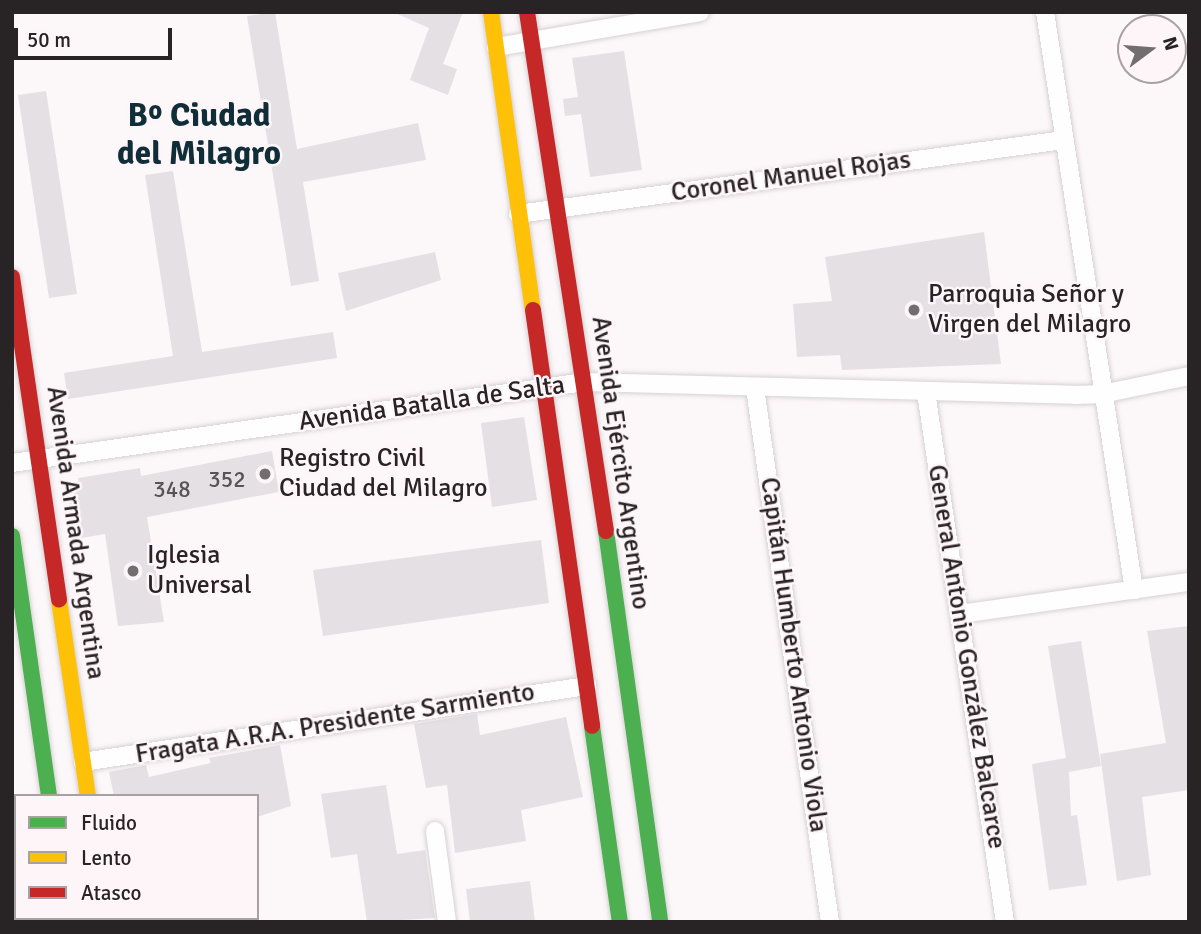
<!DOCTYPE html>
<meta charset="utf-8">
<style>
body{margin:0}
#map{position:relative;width:1201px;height:934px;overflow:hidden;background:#fcf7f9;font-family:Signika,sans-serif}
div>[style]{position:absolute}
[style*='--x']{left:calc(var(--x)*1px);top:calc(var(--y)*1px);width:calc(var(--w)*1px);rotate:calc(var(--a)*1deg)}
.building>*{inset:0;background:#e5e0e3}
.roads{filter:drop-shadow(0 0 2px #d6d2d3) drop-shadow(0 0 2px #d6d2d3)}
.street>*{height:18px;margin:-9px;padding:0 9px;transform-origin:9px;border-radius:9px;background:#fffefe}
.fast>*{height:16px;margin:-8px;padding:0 8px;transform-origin:8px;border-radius:8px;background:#4caf50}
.slow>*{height:16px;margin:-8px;padding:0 8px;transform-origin:8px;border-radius:8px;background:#ffc107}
.jam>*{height:16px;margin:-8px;padding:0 8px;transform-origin:8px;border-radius:8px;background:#c62828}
.dots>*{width:19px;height:19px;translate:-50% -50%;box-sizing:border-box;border:4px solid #fef5f9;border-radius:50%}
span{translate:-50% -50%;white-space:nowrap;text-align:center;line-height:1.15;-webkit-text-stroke:5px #fef5f9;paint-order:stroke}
.number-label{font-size:23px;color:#585356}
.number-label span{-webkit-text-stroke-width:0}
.street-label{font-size:26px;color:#282325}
.poi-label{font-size:26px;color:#282325}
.left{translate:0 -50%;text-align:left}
.district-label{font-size:33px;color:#0f2e38;font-weight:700}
.frame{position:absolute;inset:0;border:14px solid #282325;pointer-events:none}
.legend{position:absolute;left:14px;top:794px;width:245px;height:126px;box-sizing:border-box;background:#fef5f9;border:2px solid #a8a1a4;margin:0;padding:9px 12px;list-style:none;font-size:21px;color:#282325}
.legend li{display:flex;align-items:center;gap:14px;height:35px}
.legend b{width:35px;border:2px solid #a8a1a4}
.north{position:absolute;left:1117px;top:14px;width:70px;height:70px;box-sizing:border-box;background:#fef5f9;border:2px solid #a8a1a4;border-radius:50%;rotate:74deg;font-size:19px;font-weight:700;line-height:28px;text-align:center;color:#282325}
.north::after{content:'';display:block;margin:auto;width:24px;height:32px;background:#726d6f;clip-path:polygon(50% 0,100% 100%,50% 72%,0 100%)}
.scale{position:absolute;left:14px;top:28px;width:158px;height:32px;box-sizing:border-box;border:4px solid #282325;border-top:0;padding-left:9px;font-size:21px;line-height:24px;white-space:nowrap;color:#282325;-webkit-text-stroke:5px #fef5f9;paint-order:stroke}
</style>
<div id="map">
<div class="building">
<i style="clip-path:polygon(275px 12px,297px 149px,418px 123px,426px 160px,303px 182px,319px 281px,291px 286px,247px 16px)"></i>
<i style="clip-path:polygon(463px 12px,443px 64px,457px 69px,448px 95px,410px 80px,429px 28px,393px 12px)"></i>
<i style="clip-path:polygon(624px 51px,642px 170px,590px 177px,581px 114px,565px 116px,563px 99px,578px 97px,572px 58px)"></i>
<i style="clip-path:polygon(46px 91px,77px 294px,49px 298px,18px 95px)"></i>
<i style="clip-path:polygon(173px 171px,202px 352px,333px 332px,337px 358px,68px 399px,64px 373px,173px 356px,145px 175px)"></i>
<i style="clip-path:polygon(984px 232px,1001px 364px,842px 370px,840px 355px,797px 357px,793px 304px,832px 301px,825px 257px)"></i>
<i style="clip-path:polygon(435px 252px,441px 280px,346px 311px,338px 273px)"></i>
<i style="clip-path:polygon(524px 417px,537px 500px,492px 507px,481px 423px)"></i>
<i style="clip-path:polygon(272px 451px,279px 492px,147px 517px,164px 622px,118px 626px,105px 534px,76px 539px,68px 492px,80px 490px,78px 478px,140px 468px,141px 476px)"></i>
<i style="clip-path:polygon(541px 540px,549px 603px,323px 636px,313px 570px)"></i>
<i style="clip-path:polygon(1189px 626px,1189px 790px,1142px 797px,1151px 875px,1117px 881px,1100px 754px,1166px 743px,1147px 631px)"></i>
<i style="clip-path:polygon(1081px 641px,1101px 766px,1069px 772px,1071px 816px,1077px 815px,1087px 885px,1049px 890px,1032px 764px,1066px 758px,1048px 646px)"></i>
<i style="clip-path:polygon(477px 714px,480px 735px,566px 717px,583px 797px,521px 810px,526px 841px,455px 853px,447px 785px,426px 788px,414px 724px)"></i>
<i style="clip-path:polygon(280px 745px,291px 806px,257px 817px,257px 796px,114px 796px,109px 772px,146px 765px,149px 777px,211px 763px,209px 758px)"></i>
<i style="clip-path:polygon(386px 785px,397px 854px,425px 850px,435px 918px,367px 922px,357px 854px,331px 858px,321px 794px)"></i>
<i style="clip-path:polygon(530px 881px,535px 922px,470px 922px,466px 889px)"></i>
</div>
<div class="roads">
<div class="street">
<i style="--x:1045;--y:12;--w:585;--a:81.25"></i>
<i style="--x:496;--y:47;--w:207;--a:-9.7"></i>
<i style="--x:518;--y:214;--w:551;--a:-7.72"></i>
<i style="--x:755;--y:388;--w:539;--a:82.01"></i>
<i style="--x:926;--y:392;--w:536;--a:81.52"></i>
<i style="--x:12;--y:463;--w:579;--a:-8.05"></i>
<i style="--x:585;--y:382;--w:490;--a:1.5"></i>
<i style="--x:1075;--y:395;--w:27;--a:-2"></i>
<i style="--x:1102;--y:394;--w:89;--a:-11.7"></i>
<i style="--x:960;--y:614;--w:231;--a:-8"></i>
<i style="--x:83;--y:762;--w:510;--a:-8.58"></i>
<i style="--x:435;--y:831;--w:92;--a:82.5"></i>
</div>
<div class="fast">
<i style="--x:606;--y:531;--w:395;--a:82.1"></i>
<i style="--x:12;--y:536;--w:263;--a:81.9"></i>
<i style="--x:592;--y:726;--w:198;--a:81.9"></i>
<i style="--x:106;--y:918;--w:4;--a:76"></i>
</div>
<div class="slow">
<i style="--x:491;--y:12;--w:301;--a:82"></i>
<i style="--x:59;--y:600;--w:198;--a:81.6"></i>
<i style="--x:66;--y:918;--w:4;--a:76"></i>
</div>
<div class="jam">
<i style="--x:527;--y:12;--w:525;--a:81.35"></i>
<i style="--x:12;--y:277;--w:326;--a:81.7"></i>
<i style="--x:533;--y:310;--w:420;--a:81.9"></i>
</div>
</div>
<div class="dots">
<i style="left:914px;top:310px;background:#726d6f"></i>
<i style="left:265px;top:474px;background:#726d6f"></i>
<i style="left:133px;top:571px;background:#726d6f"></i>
</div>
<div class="number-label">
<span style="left:227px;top:480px">352</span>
<span style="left:172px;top:490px">348</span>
</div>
<div class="street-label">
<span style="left:791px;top:177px;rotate:-8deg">Coronel Manuel Rojas</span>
<span style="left:432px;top:404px;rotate:-8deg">Avenida Batalla de Salta</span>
<span style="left:620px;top:463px;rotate:82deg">Avenida Ejército Argentino</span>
<span style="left:75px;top:533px;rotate:82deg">Avenida Armada Argentina</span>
<span style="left:793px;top:655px;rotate:82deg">Capitán Humberto Antonio Viola</span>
<span style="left:966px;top:657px;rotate:81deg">General Antonio González Balcarce</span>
<span style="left:335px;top:724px;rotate:-9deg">Fragata A.R.A. Presidente Sarmiento</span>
</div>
<div class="poi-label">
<span class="left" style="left:928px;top:310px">Parroquia Señor y<br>Virgen del Milagro</span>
<span class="left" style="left:279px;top:474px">Registro Civil<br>Ciudad del Milagro</span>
<span class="left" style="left:147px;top:571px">Iglesia<br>Universal</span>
</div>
<div class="district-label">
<span style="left:199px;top:135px">Bº Ciudad<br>del Milagro</span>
</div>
<div class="frame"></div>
<ul class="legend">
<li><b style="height:9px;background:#4caf50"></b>Fluido</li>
<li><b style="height:9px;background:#ffc107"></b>Lento</li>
<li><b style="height:9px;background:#c62828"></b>Atasco</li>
</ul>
<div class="north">N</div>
<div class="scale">50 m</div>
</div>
